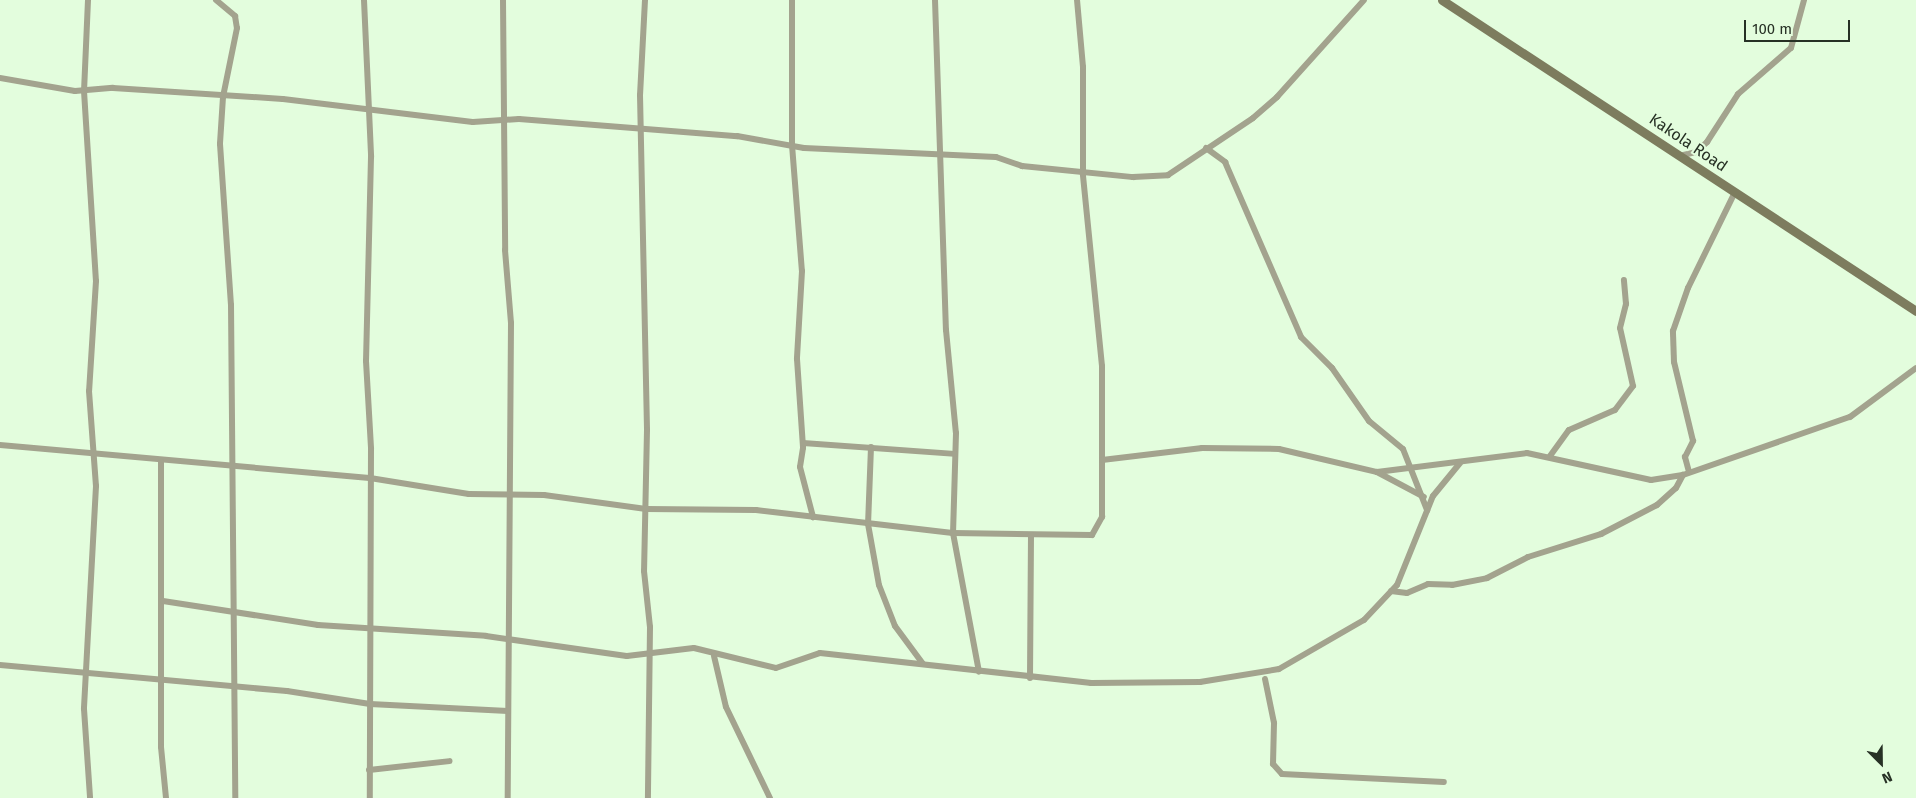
<!DOCTYPE html>
<style>
body{margin:0}
#map{position:relative;width:1916px;height:798px;overflow:hidden;background:#e3fddd;font-family:"Fira Sans",sans-serif}
div>[style]{position:absolute}
[style*='--x']{left:calc(var(--x)*1px);top:calc(var(--y)*1px);width:calc(var(--w)*1px);rotate:calc(var(--a)*1deg)}
.minor>*{height:6px;margin:-3px;padding:0 3px;transform-origin:3px;border-radius:3px;background:#a3a38e}
.secondary>*{height:9px;margin:-4.5px;padding:0 4.5px;transform-origin:4.5px;border-radius:4.5px;background:#7d7c5e}
span{translate:-50% -50%;white-space:nowrap;text-align:center;line-height:1.15;-webkit-text-stroke:4px #e3fddd;paint-order:stroke}
.street-label{font-size:16px;color:#273125}
.north{position:absolute;left:1856px;top:738px;width:50px;height:50px;-webkit-text-stroke:4px #e3fddd;paint-order:stroke;rotate:157deg;font-size:14px;font-weight:700;line-height:20px;text-align:center;color:#273125}
.north::after{content:'';display:block;margin:auto;width:18px;height:22px;background:#273125;clip-path:polygon(50% 0,100% 100%,50% 72%,0 100%)}
.scale{position:absolute;left:1744px;top:20px;width:106px;height:22px;box-sizing:border-box;border:2px solid #273125;border-top:0;padding-left:6px;font-size:15px;line-height:18px;white-space:nowrap;color:#273125;-webkit-text-stroke:4px #e3fddd;paint-order:stroke}
</style>
<div id="map">
<div class="minor">
<i style="--x:88;--y:0;--w:91;--a:92.5"></i>
<i style="--x:84;--y:91;--w:190;--a:86.4"></i>
<i style="--x:96;--y:281;--w:110;--a:93.6"></i>
<i style="--x:89;--y:391;--w:95;--a:85.8"></i>
<i style="--x:96;--y:486;--w:223;--a:93.1"></i>
<i style="--x:84;--y:709;--w:89;--a:86.1"></i>
<i style="--x:216;--y:0;--w:25;--a:40"></i>
<i style="--x:235;--y:16;--w:12;--a:81"></i>
<i style="--x:237;--y:28;--w:70;--a:101.5"></i>
<i style="--x:223;--y:97;--w:47;--a:93.7"></i>
<i style="--x:220;--y:144;--w:161;--a:86.1"></i>
<i style="--x:231;--y:305;--w:493;--a:89.5"></i>
<i style="--x:364;--y:0;--w:157;--a:87.4"></i>
<i style="--x:371;--y:157;--w:204;--a:91.4"></i>
<i style="--x:366;--y:361;--w:88;--a:86.7"></i>
<i style="--x:371;--y:449;--w:349;--a:90.2"></i>
<i style="--x:503;--y:0;--w:250;--a:89.5"></i>
<i style="--x:505;--y:250;--w:73;--a:85.3"></i>
<i style="--x:511;--y:323;--w:475;--a:90.4"></i>
<i style="--x:645;--y:0;--w:95;--a:93"></i>
<i style="--x:640;--y:95;--w:335;--a:88.8"></i>
<i style="--x:647;--y:430;--w:141;--a:91.2"></i>
<i style="--x:644;--y:571;--w:56;--a:83.9"></i>
<i style="--x:650;--y:627;--w:171;--a:90.7"></i>
<i style="--x:792;--y:0;--w:145;--a:90"></i>
<i style="--x:792;--y:145;--w:126;--a:85.5"></i>
<i style="--x:802;--y:271;--w:88;--a:93.3"></i>
<i style="--x:797;--y:359;--w:89;--a:86.1"></i>
<i style="--x:803;--y:448;--w:19;--a:99"></i>
<i style="--x:800;--y:467;--w:52;--a:75.4"></i>
<i style="--x:935;--y:0;--w:330;--a:88.1"></i>
<i style="--x:946;--y:330;--w:103;--a:84.5"></i>
<i style="--x:956;--y:433;--w:100;--a:91.7"></i>
<i style="--x:953;--y:533;--w:141;--a:79.4"></i>
<i style="--x:0;--y:78;--w:76;--a:9.8"></i>
<i style="--x:75;--y:91;--w:38;--a:-5"></i>
<i style="--x:113;--y:88;--w:170;--a:3.7"></i>
<i style="--x:283;--y:99;--w:191;--a:6.9"></i>
<i style="--x:473;--y:122;--w:46;--a:-3.7"></i>
<i style="--x:519;--y:119;--w:219;--a:4.5"></i>
<i style="--x:737;--y:136;--w:68;--a:10.2"></i>
<i style="--x:804;--y:148;--w:192;--a:2.7"></i>
<i style="--x:996;--y:157;--w:28;--a:19"></i>
<i style="--x:1022;--y:166;--w:112;--a:5.7"></i>
<i style="--x:1133;--y:177;--w:35;--a:-3"></i>
<i style="--x:1168;--y:175;--w:102;--a:-33.8"></i>
<i style="--x:1253;--y:118;--w:32;--a:-41"></i>
<i style="--x:1277;--y:97;--w:130;--a:-48.1"></i>
<i style="--x:1206;--y:148;--w:24;--a:36"></i>
<i style="--x:1225;--y:162;--w:191;--a:66.5"></i>
<i style="--x:1301;--y:337;--w:44;--a:45"></i>
<i style="--x:1332;--y:368;--w:65;--a:55.1"></i>
<i style="--x:1369;--y:421;--w:44;--a:39.5"></i>
<i style="--x:1403;--y:449;--w:66;--a:68.5"></i>
<i style="--x:1679;--y:156;--w:17;--a:-13"></i>
<i style="--x:1696;--y:152;--w:15;--a:-42"></i>
<i style="--x:1707;--y:142;--w:57;--a:-57.1"></i>
<i style="--x:1738;--y:94;--w:70;--a:-41"></i>
<i style="--x:1791;--y:48;--w:50;--a:-74.8"></i>
<i style="--x:803;--y:443;--w:152;--a:4.1"></i>
<i style="--x:0;--y:445;--w:371;--a:5.1"></i>
<i style="--x:370;--y:478;--w:100;--a:9.2"></i>
<i style="--x:469;--y:494;--w:75;--a:0.8"></i>
<i style="--x:544;--y:495;--w:103;--a:7.8"></i>
<i style="--x:646;--y:509;--w:110;--a:0.5"></i>
<i style="--x:756;--y:510;--w:198;--a:6.7"></i>
<i style="--x:953;--y:533;--w:139;--a:0.8"></i>
<i style="--x:1092;--y:535;--w:21;--a:-61"></i>
<i style="--x:1102;--y:517;--w:151;--a:-90"></i>
<i style="--x:1102;--y:366;--w:193;--a:-95.7"></i>
<i style="--x:1083;--y:174;--w:107;--a:-90"></i>
<i style="--x:1083;--y:67;--w:67;--a:-95.1"></i>
<i style="--x:871;--y:447;--w:77;--a:92.2"></i>
<i style="--x:868;--y:524;--w:62;--a:79.8"></i>
<i style="--x:879;--y:585;--w:44;--a:68.7"></i>
<i style="--x:895;--y:626;--w:47;--a:53.6"></i>
<i style="--x:1550;--y:456;--w:32;--a:-54"></i>
<i style="--x:1569;--y:430;--w:50;--a:-23.5"></i>
<i style="--x:1615;--y:410;--w:30;--a:-53"></i>
<i style="--x:1633;--y:386;--w:59;--a:-102.6"></i>
<i style="--x:1620;--y:328;--w:25;--a:-76"></i>
<i style="--x:1626;--y:304;--w:24;--a:-95"></i>
<i style="--x:1102;--y:460;--w:101;--a:-6.8"></i>
<i style="--x:1202;--y:448;--w:77;--a:0.7"></i>
<i style="--x:1279;--y:449;--w:101;--a:13.2"></i>
<i style="--x:1377;--y:472;--w:151;--a:-7.2"></i>
<i style="--x:1527;--y:453;--w:127;--a:12.3"></i>
<i style="--x:1651;--y:480;--w:32;--a:-9"></i>
<i style="--x:161;--y:462;--w:285;--a:90"></i>
<i style="--x:161;--y:747;--w:51;--a:84.4"></i>
<i style="--x:1377;--y:472;--w:53;--a:28"></i>
<i style="--x:1689;--y:472;--w:16;--a:-105"></i>
<i style="--x:1685;--y:457;--w:18;--a:-63"></i>
<i style="--x:1693;--y:441;--w:81;--a:-103.5"></i>
<i style="--x:1674;--y:362;--w:31;--a:-92"></i>
<i style="--x:1673;--y:331;--w:46;--a:-70.8"></i>
<i style="--x:1688;--y:288;--w:107;--a:-63.9"></i>
<i style="--x:1391;--y:591;--w:16;--a:7"></i>
<i style="--x:1407;--y:593;--w:23;--a:-23"></i>
<i style="--x:1428;--y:584;--w:24;--a:2"></i>
<i style="--x:1452;--y:585;--w:36;--a:-11"></i>
<i style="--x:1487;--y:578;--w:46;--a:-27.1"></i>
<i style="--x:1528;--y:557;--w:77;--a:-17.5"></i>
<i style="--x:1601;--y:534;--w:63;--a:-27.4"></i>
<i style="--x:1657;--y:505;--w:25;--a:-42"></i>
<i style="--x:1676;--y:488;--w:15;--a:-62"></i>
<i style="--x:1683;--y:475;--w:177;--a:-19.2"></i>
<i style="--x:1850;--y:417;--w:82;--a:-36.6"></i>
<i style="--x:163;--y:601;--w:157;--a:8.8"></i>
<i style="--x:318;--y:625;--w:168;--a:3.7"></i>
<i style="--x:486;--y:636;--w:142;--a:8.1"></i>
<i style="--x:627;--y:656;--w:67;--a:-6.8"></i>
<i style="--x:694;--y:648;--w:84;--a:13.7"></i>
<i style="--x:776;--y:668;--w:46;--a:-18.8"></i>
<i style="--x:820;--y:653;--w:273;--a:6.3"></i>
<i style="--x:1091;--y:683;--w:109;--a:-0.5"></i>
<i style="--x:1200;--y:682;--w:80;--a:-9.3"></i>
<i style="--x:1279;--y:669;--w:98;--a:-30"></i>
<i style="--x:1364;--y:620;--w:48;--a:-46.7"></i>
<i style="--x:1397;--y:585;--w:96;--a:-68"></i>
<i style="--x:1433;--y:496;--w:43;--a:-50.7"></i>
<i style="--x:714;--y:656;--w:52;--a:76.8"></i>
<i style="--x:726;--y:707;--w:101;--a:64.2"></i>
<i style="--x:0;--y:665;--w:288;--a:5.2"></i>
<i style="--x:287;--y:691;--w:84;--a:8.9"></i>
<i style="--x:370;--y:704;--w:138;--a:2.9"></i>
<i style="--x:1030;--y:678;--w:143;--a:-89.6"></i>
<i style="--x:1265;--y:679;--w:45;--a:78.4"></i>
<i style="--x:1274;--y:723;--w:41;--a:91.4"></i>
<i style="--x:1273;--y:764;--w:13;--a:48"></i>
<i style="--x:1282;--y:774;--w:162;--a:2.8"></i>
<i style="--x:369;--y:770;--w:81;--a:-6.3"></i>
</div>
<div class="secondary">
<i style="--x:1442;--y:0;--w:567;--a:33.27"></i>
</div>
<div class="street-label">
<span style="left:1688px;top:143px;rotate:34deg">Kakola Road</span>
</div>
<div class="north">N</div>
<div class="scale">100 m</div>
</div>
